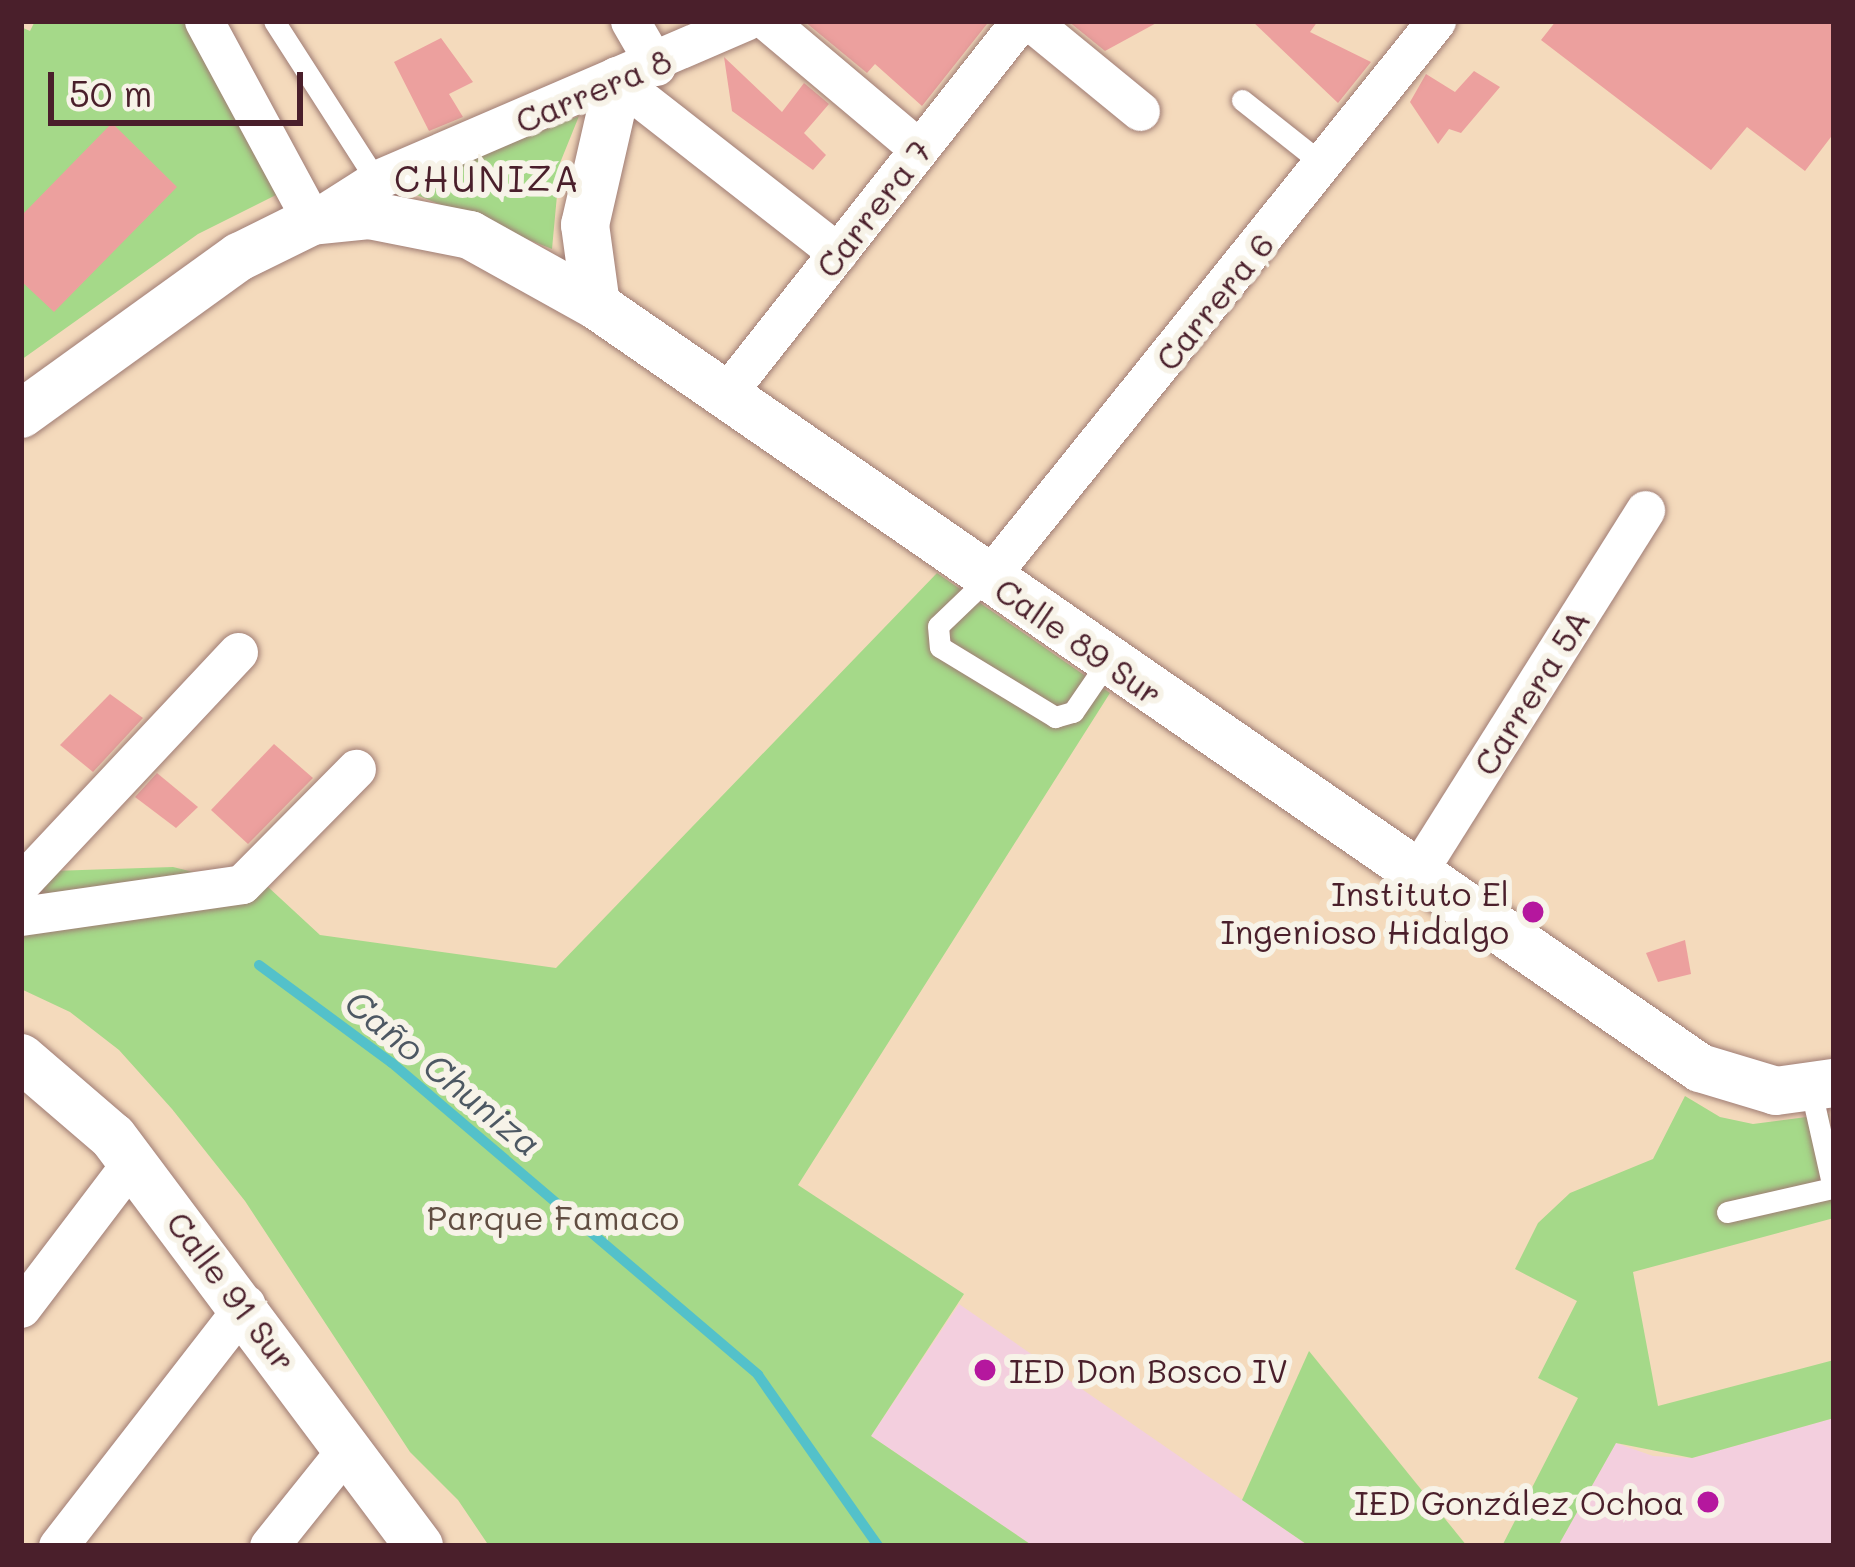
<!DOCTYPE html>
<meta charset="utf-8">
<style>
body{margin:0}
#map{position:relative;width:1855px;height:1567px;overflow:hidden;background:#f4dabc;font-family:Mali,sans-serif}
div>[style]{position:absolute}
[style*='--x']{left:calc(var(--x)*1px);top:calc(var(--y)*1px);width:calc(var(--w)*1px);rotate:calc(var(--a)*1deg)}
.built>*{inset:0;background:#f3cfde}
.green>*{inset:0;background:#a5d989}
.stream>*{height:10px;margin:-5px;padding:0 5px;transform-origin:5px;border-radius:5px;background:#53c1ca}
.building>*{inset:0;background:#eca09e}
.roads{filter:drop-shadow(0 0 3px #9f7c74) drop-shadow(0 0 3px #9f7c74)}
.service>*{height:21px;margin:-10.5px;padding:0 10.5px;transform-origin:10.5px;border-radius:10.5px;background:#fff}
.minor>*{height:39px;margin:-19.5px;padding:0 19.5px;transform-origin:19.5px;border-radius:19.5px;background:#fff}
.tertiary>*{height:48px;margin:-24px;padding:0 24px;transform-origin:24px;border-radius:24px;background:#fff}
.dots>*{width:33px;height:33px;translate:-50% -50%;box-sizing:border-box;border:6px solid #f7f3e8;border-radius:50%}
span{translate:-50% -50%;white-space:nowrap;text-align:center;line-height:1.15;-webkit-text-stroke:12px #f7f3e8;paint-order:stroke}
.street-label{font-size:33px;color:#4a1f2b}
.poi-label{font-size:33px;color:#4a1f2b}
.right{translate:-100% -50%;text-align:right}
.left{translate:0 -50%;text-align:left}
.park-label{font-size:33px;color:#614e42}
.neighbourhood-label{font-size:36px;color:#4a1f2b;letter-spacing:3px}
.water-label{font-size:36px;color:#4d5863;font-style:italic}
.frame{position:absolute;inset:0;border:24px solid #4a1f2b;pointer-events:none}
.scale{position:absolute;left:48px;top:72px;width:255px;height:54px;box-sizing:border-box;border:6px solid #4a1f2b;border-top:0;padding-left:15px;font-size:36px;line-height:42px;white-space:nowrap;color:#4a1f2b;-webkit-text-stroke:9px #f7f3e8;paint-order:stroke}
</style>
<div id="map">
<div class="built">
<i style="clip-path:polygon(959px 1304px,1309px 1546px,1033px 1546px,871px 1436px)"></i>
<i style="clip-path:polygon(1834px 1418px,1834px 1546px,1558px 1546px,1616px 1443px,1653px 1456px,1692px 1458px)"></i>
</div>
<div class="green">
<i style="clip-path:polygon(35px 21px,184px 21px,282px 192px,198px 234px,21px 360px,21px 27px,30px 31px)"></i>
<i style="clip-path:polygon(579px 116px,560px 163px,552px 249px,399px 188px)"></i>
<i style="clip-path:polygon(937px 573px,1110px 693px,798px 1185px,964px 1294px,871px 1436px,1033px 1546px,489px 1546px,458px 1500px,410px 1452px,245px 1201px,172px 1109px,119px 1050px,70px 1012px,21px 989px,21px 908px,52px 871px,173px 867px,242px 884px,253px 873px,320px 935px,556px 968px)"></i>
<i style="clip-path:polygon(1685px 1096px,1720px 1117px,1753px 1124px,1829px 1114px,1834px 1218px,1633px 1272px,1658px 1406px,1834px 1360px,1834px 1418px,1692px 1458px,1616px 1443px,1558px 1546px,1502px 1546px,1578px 1398px,1538px 1378px,1577px 1301px,1515px 1269px,1538px 1223px,1570px 1193px,1653px 1159px)"></i>
<i style="clip-path:polygon(1309px 1351px,1467px 1546px,1309px 1546px,1242px 1500px)"></i>
</div>
<div class="stream">
<i style="--x:259;--y:965;--w:165;--a:36.4"></i>
<i style="--x:392;--y:1063;--w:481;--a:40.4"></i>
<i style="--x:758;--y:1375;--w:209;--a:54.9"></i>
</div>
<div class="building">
<i style="clip-path:polygon(804px 21px,984px 21px,987px 24px,922px 106px,875px 64px,867px 73px)"></i>
<i style="clip-path:polygon(1068px 21px,1160px 21px,1105px 51px)"></i>
<i style="clip-path:polygon(1252px 21px,1318px 21px,1310px 32px,1371px 62px,1338px 103px)"></i>
<i style="clip-path:polygon(1556px 21px,1834px 21px,1834px 133px,1805px 171px,1747px 127px,1711px 170px,1541px 40px)"></i>
<i style="clip-path:polygon(441px 38px,473px 82px,449px 94px,463px 117px,429px 131px,394px 62px)"></i>
<i style="clip-path:polygon(724px 57px,782px 112px,804px 83px,829px 104px,804px 133px,826px 155px,813px 170px,732px 111px)"></i>
<i style="clip-path:polygon(1474px 71px,1500px 87px,1461px 133px,1449px 129px,1438px 144px,1410px 102px,1426px 74px,1455px 92px)"></i>
<i style="clip-path:polygon(112px 123px,177px 187px,54px 312px,21px 281px,21px 216px)"></i>
<i style="clip-path:polygon(110px 694px,143px 718px,93px 772px,60px 745px)"></i>
<i style="clip-path:polygon(274px 744px,313px 778px,248px 844px,211px 810px)"></i>
<i style="clip-path:polygon(157px 773px,198px 807px,176px 828px,135px 797px)"></i>
<i style="clip-path:polygon(1685px 940px,1691px 974px,1658px 982px,1646px 953px)"></i>
</div>
<div class="roads">
<div class="service">
<i style="--x:274;--y:21;--w:189;--a:57.3"></i>
<i style="--x:1242;--y:100;--w:105;--a:38.4"></i>
<i style="--x:988;--y:578;--w:69;--a:136.2"></i>
<i style="--x:938;--y:626;--w:21;--a:85"></i>
<i style="--x:940;--y:647;--w:135;--a:31.3"></i>
<i style="--x:1055;--y:717;--w:19;--a:-16"></i>
<i style="--x:1073;--y:712;--w:62;--a:-55.5"></i>
<i style="--x:1727;--y:1212;--w:109;--a:-12.8"></i>
<i style="--x:1833;--y:1188;--w:100;--a:-102.7"></i>
</div>
<div class="minor">
<i style="--x:204;--y:21;--w:227;--a:61.6"></i>
<i style="--x:312;--y:221;--w:76;--a:-32.6"></i>
<i style="--x:376;--y:180;--w:403;--a:-23.3"></i>
<i style="--x:630;--y:21;--w:52;--a:60"></i>
<i style="--x:767;--y:21;--w:197;--a:40.1"></i>
<i style="--x:1030;--y:21;--w:142;--a:39.3"></i>
<i style="--x:618;--y:81;--w:279;--a:38"></i>
<i style="--x:725;--y:395;--w:476;--a:-51.7"></i>
<i style="--x:988;--y:578;--w:715;--a:-51.19"></i>
<i style="--x:1416;--y:874;--w:430;--a:-57.8"></i>
<i style="--x:21;--y:883;--w:317;--a:-46.8"></i>
<i style="--x:21;--y:916;--w:223;--a:-8.2"></i>
<i style="--x:242;--y:884;--w:162;--a:-45.3"></i>
<i style="--x:21;--y:1308;--w:183;--a:-52.8"></i>
<i style="--x:58;--y:1546;--w:306;--a:-52.2"></i>
<i style="--x:269;--y:1546;--w:128;--a:-51.3"></i>
</div>
<div class="tertiary">
<i style="--x:596;--y:305;--w:81;--a:-97.8"></i>
<i style="--x:585;--y:225;--w:148;--a:-77.1"></i>
<i style="--x:21;--y:414;--w:269;--a:-35.8"></i>
<i style="--x:239;--y:257;--w:81;--a:-26.3"></i>
<i style="--x:312;--y:221;--w:57;--a:-6"></i>
<i style="--x:369;--y:215;--w:103;--a:11.2"></i>
<i style="--x:470;--y:235;--w:144;--a:29.1"></i>
<i style="--x:596;--y:305;--w:1342;--a:34.65"></i>
<i style="--x:1700;--y:1068;--w:79;--a:16.8"></i>
<i style="--x:1776;--y:1091;--w:59;--a:-7.9"></i>
<i style="--x:21;--y:1058;--w:121;--a:40.7"></i>
<i style="--x:113;--y:1137;--w:511;--a:53.2"></i>
</div>
</div>
<div class="dots">
<i style="left:1533px;top:912px;background:#b5179e"></i>
<i style="left:985px;top:1370px;background:#b5179e"></i>
<i style="left:1708px;top:1502px;background:#b5179e"></i>
</div>
<div class="street-label">
<span style="left:593px;top:90px;rotate:-23deg">Carrera 8</span>
<span style="left:873px;top:208px;rotate:-52deg">Carrera 7</span>
<span style="left:1214px;top:301px;rotate:-51deg">Carrera 6</span>
<span style="left:1079px;top:641px;rotate:35deg">Calle 89 Sur</span>
<span style="left:1531px;top:692px;rotate:-58deg">Carrera 5A</span>
<span style="left:232px;top:1291px;rotate:53deg">Calle 91 Sur</span>
</div>
<div class="poi-label">
<span class="right" style="left:1509px;top:912px">Instituto El<br>Ingenioso Hidalgo</span>
<span class="left" style="left:1009px;top:1370px">IED Don Bosco IV</span>
<span class="right" style="left:1684px;top:1502px">IED González Ochoa</span>
</div>
<div class="park-label">
<span style="left:553px;top:1217px">Parque Famaco</span>
</div>
<div class="neighbourhood-label">
<span style="left:488px;top:178px">CHUNIZA</span>
</div>
<div class="water-label">
<span style="left:444px;top:1072px;rotate:39deg">Caño Chuniza</span>
</div>
<div class="frame"></div>
<div class="scale">50 m</div>
</div>
